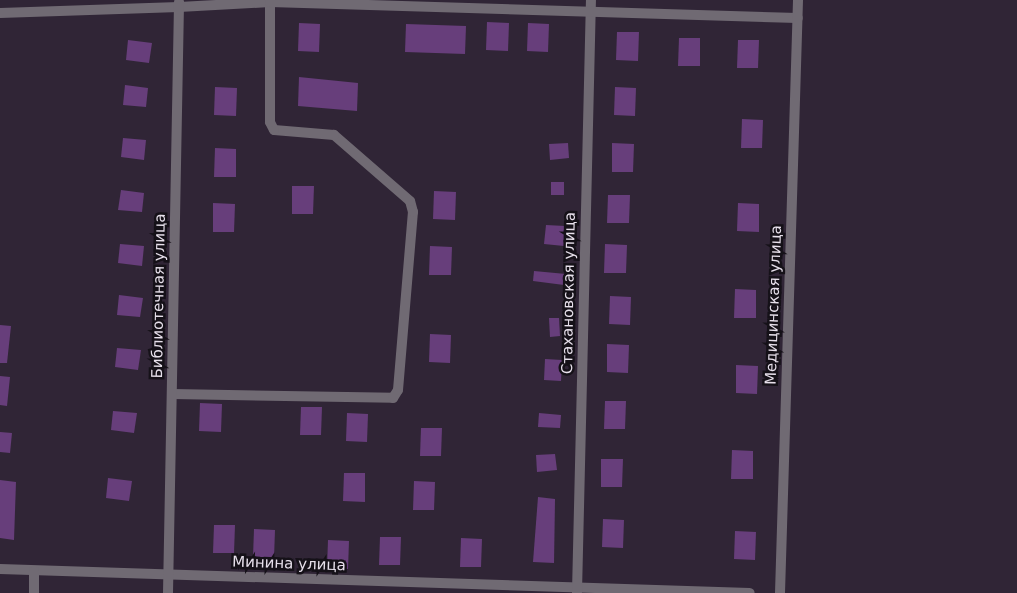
<!DOCTYPE html>
<meta charset="utf-8">
<style>
body{margin:0}
#map{position:relative;width:1017px;height:593px;overflow:hidden;background:#302536;font-family:"DejaVu Sans",sans-serif}
div>[style]{position:absolute}
[style*='--x']{left:calc(var(--x)*1px);top:calc(var(--y)*1px);width:calc(var(--w)*1px);rotate:calc(var(--a)*1deg)}
.building>*{inset:0;background:#673e7b}
.minor>*{height:10px;margin:-5px;padding:0 5px;transform-origin:5px;border-radius:5px;background:#706a73}
.tertiary>*{height:10px;margin:-5px;padding:0 5px;transform-origin:5px;border-radius:5px;background:#706a73}
span{translate:-50% -50%;white-space:nowrap;text-align:center;line-height:1.15;-webkit-text-stroke:5px #151118;paint-order:stroke}
.street-label{font-size:15px;color:#e7e0eb}
</style>
<div id="map">
<div class="building">
<i style="clip-path:polygon(487px 22px,509px 23px,508px 51px,486px 50px)"></i>
<i style="clip-path:polygon(299px 23px,320px 24px,319px 52px,298px 51px)"></i>
<i style="clip-path:polygon(528px 23px,549px 24px,548px 52px,527px 51px)"></i>
<i style="clip-path:polygon(406px 24px,466px 26px,465px 54px,405px 52px)"></i>
<i style="clip-path:polygon(617px 32px,639px 32px,638px 61px,616px 60px)"></i>
<i style="clip-path:polygon(679px 38px,700px 38px,700px 66px,678px 66px)"></i>
<i style="clip-path:polygon(128px 40px,152px 43px,149px 63px,126px 60px)"></i>
<i style="clip-path:polygon(738px 40px,759px 40px,758px 68px,737px 68px)"></i>
<i style="clip-path:polygon(299px 77px,358px 83px,357px 111px,298px 106px)"></i>
<i style="clip-path:polygon(125px 85px,148px 88px,146px 107px,123px 105px)"></i>
<i style="clip-path:polygon(215px 87px,237px 88px,236px 116px,214px 115px)"></i>
<i style="clip-path:polygon(615px 87px,636px 88px,635px 116px,614px 115px)"></i>
<i style="clip-path:polygon(742px 119px,763px 120px,762px 148px,741px 148px)"></i>
<i style="clip-path:polygon(123px 138px,146px 140px,144px 160px,121px 157px)"></i>
<i style="clip-path:polygon(568px 143px,569px 158px,550px 160px,549px 144px)"></i>
<i style="clip-path:polygon(612px 143px,634px 144px,633px 172px,612px 172px)"></i>
<i style="clip-path:polygon(215px 148px,236px 149px,236px 177px,214px 177px)"></i>
<i style="clip-path:polygon(551px 182px,564px 182px,564px 195px,551px 195px)"></i>
<i style="clip-path:polygon(292px 186px,314px 186px,313px 214px,292px 214px)"></i>
<i style="clip-path:polygon(121px 190px,144px 193px,142px 212px,118px 210px)"></i>
<i style="clip-path:polygon(434px 191px,456px 192px,455px 220px,433px 219px)"></i>
<i style="clip-path:polygon(608px 195px,630px 195px,629px 223px,607px 223px)"></i>
<i style="clip-path:polygon(213px 203px,235px 204px,234px 232px,213px 232px)"></i>
<i style="clip-path:polygon(738px 203px,759px 204px,759px 232px,737px 231px)"></i>
<i style="clip-path:polygon(546px 225px,565px 226px,564px 246px,544px 244px)"></i>
<i style="clip-path:polygon(120px 244px,144px 246px,142px 266px,118px 263px)"></i>
<i style="clip-path:polygon(605px 244px,627px 245px,626px 273px,604px 273px)"></i>
<i style="clip-path:polygon(430px 246px,452px 247px,451px 275px,429px 275px)"></i>
<i style="clip-path:polygon(534px 271px,566px 274px,564px 285px,533px 281px)"></i>
<i style="clip-path:polygon(735px 289px,756px 290px,756px 318px,734px 318px)"></i>
<i style="clip-path:polygon(119px 295px,143px 298px,140px 317px,117px 315px)"></i>
<i style="clip-path:polygon(610px 296px,631px 297px,630px 325px,609px 324px)"></i>
<i style="clip-path:polygon(549px 318px,559px 318px,560px 336px,550px 337px)"></i>
<i style="clip-path:polygon(0 325px,11px 326px,7px 363px,0 363px)"></i>
<i style="clip-path:polygon(430px 334px,451px 335px,450px 363px,429px 362px)"></i>
<i style="clip-path:polygon(607px 344px,629px 345px,628px 373px,607px 372px)"></i>
<i style="clip-path:polygon(117px 348px,141px 350px,138px 370px,115px 367px)"></i>
<i style="clip-path:polygon(545px 359px,562px 360px,561px 381px,544px 380px)"></i>
<i style="clip-path:polygon(736px 365px,758px 366px,757px 394px,736px 393px)"></i>
<i style="clip-path:polygon(0 376px,10px 377px,7px 406px,0 405px)"></i>
<i style="clip-path:polygon(605px 401px,626px 401px,625px 429px,604px 429px)"></i>
<i style="clip-path:polygon(200px 403px,222px 404px,221px 432px,199px 431px)"></i>
<i style="clip-path:polygon(301px 407px,322px 407px,321px 435px,300px 435px)"></i>
<i style="clip-path:polygon(113px 411px,137px 413px,134px 433px,111px 430px)"></i>
<i style="clip-path:polygon(347px 413px,368px 414px,367px 442px,346px 441px)"></i>
<i style="clip-path:polygon(539px 413px,561px 415px,560px 428px,538px 427px)"></i>
<i style="clip-path:polygon(421px 428px,442px 428px,441px 456px,420px 456px)"></i>
<i style="clip-path:polygon(0 432px,12px 433px,10px 453px,0 452px)"></i>
<i style="clip-path:polygon(732px 450px,753px 451px,753px 479px,731px 479px)"></i>
<i style="clip-path:polygon(555px 454px,557px 470px,537px 472px,536px 455px)"></i>
<i style="clip-path:polygon(601px 459px,623px 459px,622px 487px,601px 487px)"></i>
<i style="clip-path:polygon(344px 473px,365px 473px,365px 502px,343px 501px)"></i>
<i style="clip-path:polygon(108px 478px,132px 481px,129px 501px,106px 498px)"></i>
<i style="clip-path:polygon(0 480px,16px 482px,14px 540px,0 538px)"></i>
<i style="clip-path:polygon(414px 481px,435px 482px,434px 510px,413px 510px)"></i>
<i style="clip-path:polygon(538px 497px,555px 499px,554px 563px,533px 562px)"></i>
<i style="clip-path:polygon(603px 519px,624px 520px,623px 548px,602px 547px)"></i>
<i style="clip-path:polygon(214px 525px,235px 525px,234px 553px,213px 553px)"></i>
<i style="clip-path:polygon(254px 529px,275px 530px,274px 558px,253px 557px)"></i>
<i style="clip-path:polygon(735px 531px,756px 532px,755px 560px,734px 559px)"></i>
<i style="clip-path:polygon(380px 537px,401px 537px,400px 565px,379px 565px)"></i>
<i style="clip-path:polygon(461px 538px,482px 539px,481px 567px,460px 567px)"></i>
<i style="clip-path:polygon(328px 540px,349px 541px,348px 569px,327px 568px)"></i>
</div>
<div class="minor">
<i style="--x:0;--y:13;--w:179;--a:-1.9"></i>
<i style="--x:173;--y:394;--w:220;--a:1"></i>
<i style="--x:393;--y:398;--w:9;--a:-58"></i>
<i style="--x:398;--y:390;--w:179;--a:-85.2"></i>
<i style="--x:413;--y:212;--w:11;--a:-105"></i>
<i style="--x:410;--y:201;--w:101;--a:-139"></i>
<i style="--x:334;--y:135;--w:60;--a:-175.2"></i>
<i style="--x:274;--y:130;--w:9;--a:-117"></i>
<i style="--x:270;--y:122;--w:120;--a:-90"></i>
<i style="--x:0;--y:569;--w:750;--a:1.83"></i>
<i style="--x:34;--y:571;--w:22;--a:90"></i>
<i style="--x:577;--y:592;--w:592;--a:-88.65"></i>
</div>
<div class="tertiary">
<i style="--x:179;--y:7;--w:91;--a:-3.1"></i>
<i style="--x:270;--y:2;--w:528;--a:1.74"></i>
<i style="--x:168;--y:593;--w:591;--a:-88.93"></i>
<i style="--x:780;--y:593;--w:593;--a:-88.26"></i>
</div>
<div class="street-label">
<span style="left:569px;top:293px;rotate:-89deg">Стахановская улица</span>
<span style="left:159px;top:296px;rotate:-89deg">Библиотечная улица</span>
<span style="left:774px;top:305px;rotate:-88deg">Медицинская улица</span>
<span style="left:289px;top:564px;rotate:2deg">Минина улица</span>
</div>
</div>
